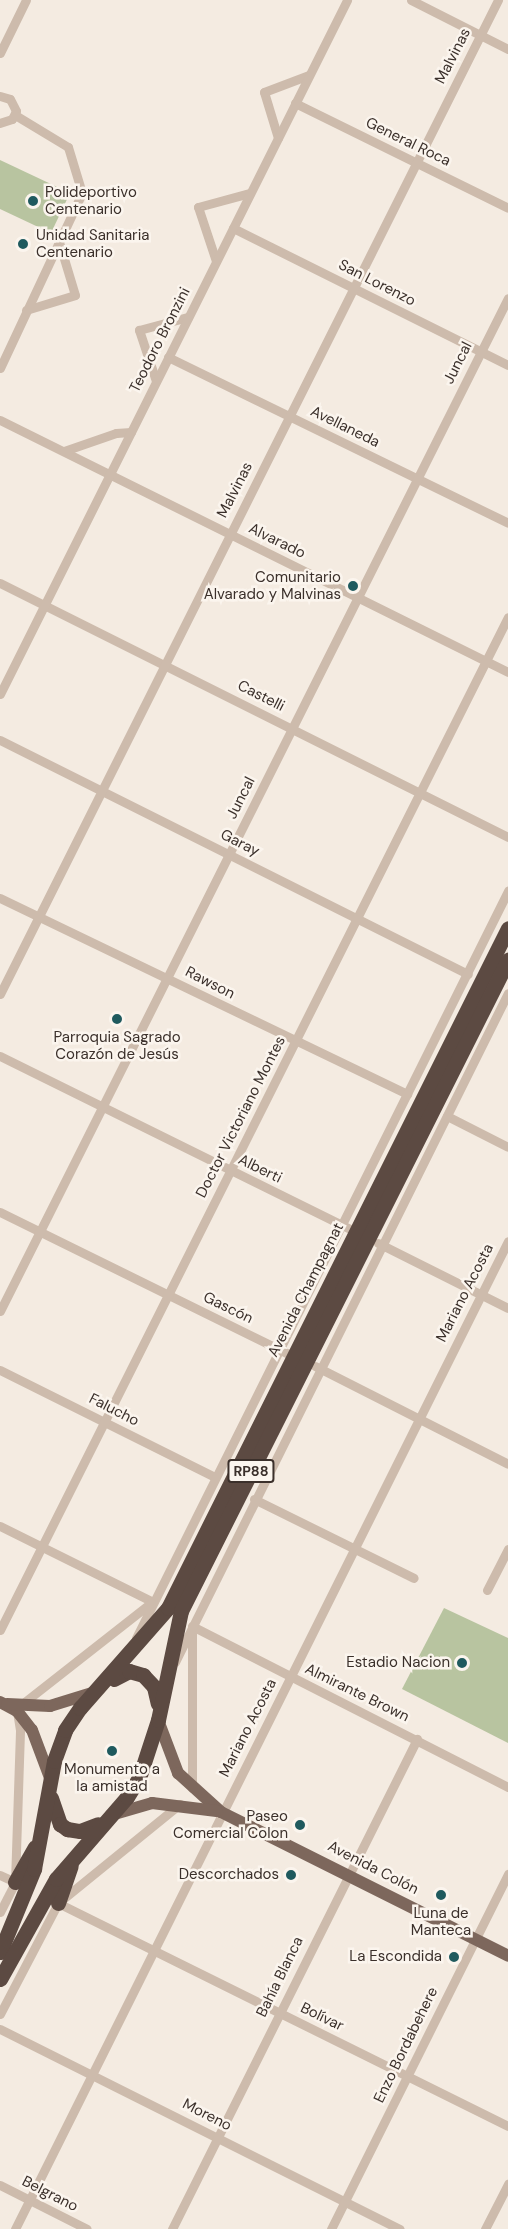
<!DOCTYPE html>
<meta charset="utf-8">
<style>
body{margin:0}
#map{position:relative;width:508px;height:2229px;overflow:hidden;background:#f4ebe1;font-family:"DM Sans",sans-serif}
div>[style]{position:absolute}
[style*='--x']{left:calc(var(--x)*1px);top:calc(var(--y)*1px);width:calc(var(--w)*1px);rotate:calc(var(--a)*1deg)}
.green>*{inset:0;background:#b8c4a0}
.minor>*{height:9px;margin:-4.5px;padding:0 4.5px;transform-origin:4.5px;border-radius:4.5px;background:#cdbbac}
.major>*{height:12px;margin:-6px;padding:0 6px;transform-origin:6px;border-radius:6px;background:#7d675c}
.highway>*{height:15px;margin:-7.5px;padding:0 7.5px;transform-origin:7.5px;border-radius:7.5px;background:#5c4a42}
.dots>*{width:16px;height:16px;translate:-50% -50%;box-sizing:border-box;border:3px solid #fbf5ee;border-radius:50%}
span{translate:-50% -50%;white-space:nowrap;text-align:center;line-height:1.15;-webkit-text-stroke:5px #fbf5ee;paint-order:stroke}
.shield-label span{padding:2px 4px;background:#fbf5ee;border:2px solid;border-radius:4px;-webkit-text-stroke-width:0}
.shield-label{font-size:14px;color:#3b302b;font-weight:700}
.street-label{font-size:15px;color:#3b302b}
.poi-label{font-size:15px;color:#3b302b}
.left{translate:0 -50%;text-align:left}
.right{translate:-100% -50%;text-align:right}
</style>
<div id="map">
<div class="green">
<i style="clip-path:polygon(0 160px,70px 193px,51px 233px,0 209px)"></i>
<i style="clip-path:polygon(444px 1608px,508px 1638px,508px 1743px,402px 1689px)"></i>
</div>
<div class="minor">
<i style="--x:411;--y:0;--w:109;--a:26.8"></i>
<i style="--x:0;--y:53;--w:59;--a:-63.9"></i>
<i style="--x:0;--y:96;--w:10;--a:17"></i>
<i style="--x:10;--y:99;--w:13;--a:63"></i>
<i style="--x:16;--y:111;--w:9;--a:117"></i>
<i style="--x:12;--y:119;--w:13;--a:162"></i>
<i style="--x:295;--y:103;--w:237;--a:26.2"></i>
<i style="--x:278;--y:138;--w:48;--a:-106.9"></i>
<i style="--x:264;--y:92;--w:48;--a:-20.7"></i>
<i style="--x:233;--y:228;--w:307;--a:26.5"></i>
<i style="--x:216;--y:261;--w:57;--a:-108.4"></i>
<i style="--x:198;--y:207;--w:54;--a:-15.1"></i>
<i style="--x:26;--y:310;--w:51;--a:-17"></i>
<i style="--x:75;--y:295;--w:55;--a:-106.8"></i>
<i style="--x:168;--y:357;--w:378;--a:26"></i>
<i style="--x:0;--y:368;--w:193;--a:-64.9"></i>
<i style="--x:82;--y:193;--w:48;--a:-106.9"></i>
<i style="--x:68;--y:147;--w:62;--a:-148.9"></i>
<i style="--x:156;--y:381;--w:54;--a:-108.4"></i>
<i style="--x:139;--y:330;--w:51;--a:-14.9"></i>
<i style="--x:0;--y:420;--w:567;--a:26.38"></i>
<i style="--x:64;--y:451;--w:55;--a:-19.1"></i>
<i style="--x:116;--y:433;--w:15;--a:-4"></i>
<i style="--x:0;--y:583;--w:568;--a:26.57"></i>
<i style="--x:0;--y:694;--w:776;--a:-63.43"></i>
<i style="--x:0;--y:740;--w:523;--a:26.57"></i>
<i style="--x:0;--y:898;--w:452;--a:25.7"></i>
<i style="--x:0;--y:994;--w:1112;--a:-63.39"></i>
<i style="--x:0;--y:1056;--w:399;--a:26.3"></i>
<i style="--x:447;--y:1116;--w:68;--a:26.9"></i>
<i style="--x:0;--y:1212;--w:331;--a:26.2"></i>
<i style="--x:378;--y:1243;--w:145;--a:26.6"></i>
<i style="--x:0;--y:1311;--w:1133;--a:-63.37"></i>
<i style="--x:315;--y:1366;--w:216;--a:26.9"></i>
<i style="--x:0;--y:1370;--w:240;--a:26.5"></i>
<i style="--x:254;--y:1499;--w:178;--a:26.3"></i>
<i style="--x:0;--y:1526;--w:171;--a:26.4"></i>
<i style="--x:487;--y:1590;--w:46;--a:-62.9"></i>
<i style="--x:192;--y:1626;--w:355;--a:27"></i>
<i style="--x:192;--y:1628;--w:160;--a:90"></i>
<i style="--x:0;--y:1630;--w:1133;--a:-63.37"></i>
<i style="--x:136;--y:1638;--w:835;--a:-63.53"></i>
<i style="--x:175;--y:1662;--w:747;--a:-63.54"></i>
<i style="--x:22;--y:1704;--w:164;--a:-38.1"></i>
<i style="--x:0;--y:1875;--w:17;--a:25"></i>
<i style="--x:58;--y:1903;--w:502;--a:26.36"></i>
<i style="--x:0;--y:1912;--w:34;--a:-63"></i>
<i style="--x:15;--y:1882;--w:152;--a:-88.1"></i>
<i style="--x:20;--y:1730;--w:19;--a:-99"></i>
<i style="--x:0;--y:2014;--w:125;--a:-62.4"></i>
<i style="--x:58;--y:1903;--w:157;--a:-39.1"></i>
<i style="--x:0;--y:2029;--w:447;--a:26.6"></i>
<i style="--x:0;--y:2185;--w:97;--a:26.8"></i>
<i style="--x:15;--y:2229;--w:1104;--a:-63.48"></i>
<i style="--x:172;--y:2229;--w:548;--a:-63.43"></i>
<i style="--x:331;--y:2229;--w:397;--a:-63.5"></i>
<i style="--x:485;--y:2229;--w:51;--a:-62.9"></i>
</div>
<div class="major">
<i style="--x:0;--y:1702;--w:19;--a:28"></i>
<i style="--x:17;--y:1711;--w:24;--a:52"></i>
<i style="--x:32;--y:1730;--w:51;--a:69.4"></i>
<i style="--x:7;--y:1704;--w:43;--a:2.7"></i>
<i style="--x:50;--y:1706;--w:44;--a:-17.2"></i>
<i style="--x:158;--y:1720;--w:57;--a:69.3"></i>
<i style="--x:178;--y:1773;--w:58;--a:42.2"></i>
<i style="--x:221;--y:1812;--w:321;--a:26.6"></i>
<i style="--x:111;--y:1815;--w:43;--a:-16.3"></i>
<i style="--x:152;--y:1803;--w:65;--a:7"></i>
</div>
<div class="highway">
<i style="--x:114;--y:1679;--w:17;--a:-28"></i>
<i style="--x:129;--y:1671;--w:15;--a:16"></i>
<i style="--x:143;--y:1675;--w:16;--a:47"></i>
<i style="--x:154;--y:1687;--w:17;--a:77"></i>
<i style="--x:51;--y:1798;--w:28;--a:71"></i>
<i style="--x:60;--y:1824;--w:9;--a:36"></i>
<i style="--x:67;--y:1829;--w:13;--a:9"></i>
<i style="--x:80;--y:1831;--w:19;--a:-21"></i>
<i style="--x:15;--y:1882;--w:40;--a:-60.3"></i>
<i style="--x:58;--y:1903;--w:39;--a:-71"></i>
<i style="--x:0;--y:1952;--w:90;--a:-67.7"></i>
<i style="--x:34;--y:1869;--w:110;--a:-79.5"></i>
<i style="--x:54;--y:1761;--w:33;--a:-70"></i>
<i style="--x:65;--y:1730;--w:27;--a:-56"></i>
<i style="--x:80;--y:1708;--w:133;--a:-48.7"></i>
<i style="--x:168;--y:1608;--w:760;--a:-63.43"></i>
<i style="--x:0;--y:1979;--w:115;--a:-60.8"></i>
<i style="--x:56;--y:1879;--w:108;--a:-49.1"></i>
<i style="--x:127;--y:1797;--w:22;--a:-58"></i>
<i style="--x:139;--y:1778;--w:61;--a:-71.9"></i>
<i style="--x:158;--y:1720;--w:111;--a:-78.1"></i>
<i style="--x:181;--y:1611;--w:729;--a:-63.33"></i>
</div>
<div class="dots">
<i style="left:33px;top:201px;background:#1f5a5e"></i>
<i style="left:23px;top:244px;background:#1f5a5e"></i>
<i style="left:353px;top:586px;background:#1f5a5e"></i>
<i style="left:117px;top:1019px;background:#1f5a5e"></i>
<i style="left:462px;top:1663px;background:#1f5a5e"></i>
<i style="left:112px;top:1751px;background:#1f5a5e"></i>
<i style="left:300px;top:1825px;background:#1f5a5e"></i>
<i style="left:291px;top:1875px;background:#1f5a5e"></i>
<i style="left:441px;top:1895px;background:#1f5a5e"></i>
<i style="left:454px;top:1957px;background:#1f5a5e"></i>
</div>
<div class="shield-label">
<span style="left:251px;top:1471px">RP88</span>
</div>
<div class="street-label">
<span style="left:453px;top:56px;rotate:-63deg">Malvinas</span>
<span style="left:408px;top:142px;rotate:26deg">General Roca</span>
<span style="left:377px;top:283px;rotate:27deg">San Lorenzo</span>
<span style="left:160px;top:340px;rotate:-63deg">Teodoro Bronzini</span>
<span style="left:458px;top:363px;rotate:-63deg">Juncal</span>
<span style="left:345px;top:427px;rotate:26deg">Avellaneda</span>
<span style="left:235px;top:490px;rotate:-63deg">Malvinas</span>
<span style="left:277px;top:541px;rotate:26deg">Alvarado</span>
<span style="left:261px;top:696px;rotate:27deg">Castelli</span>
<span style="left:241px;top:798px;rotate:-63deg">Juncal</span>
<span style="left:240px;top:843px;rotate:27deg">Garay</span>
<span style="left:210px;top:983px;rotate:27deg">Rawson</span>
<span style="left:241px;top:1117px;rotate:-63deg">Doctor Victoriano Montes</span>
<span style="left:260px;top:1169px;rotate:26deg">Alberti</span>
<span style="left:306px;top:1290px;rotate:-63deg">Avenida Champagnat</span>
<span style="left:465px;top:1293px;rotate:-63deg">Mariano Acosta</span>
<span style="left:228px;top:1308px;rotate:26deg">Gascón</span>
<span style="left:114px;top:1410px;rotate:27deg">Falucho</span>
<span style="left:357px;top:1693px;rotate:26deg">Almirante Brown</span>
<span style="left:248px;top:1728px;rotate:-63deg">Mariano Acosta</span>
<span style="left:373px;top:1868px;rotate:27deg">Avenida Colón</span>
<span style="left:280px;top:1977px;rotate:-64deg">Bahía Blanca</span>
<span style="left:322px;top:2017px;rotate:26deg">Bolívar</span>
<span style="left:406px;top:2045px;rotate:-64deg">Enzo Bordabehere</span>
<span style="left:207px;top:2115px;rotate:27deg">Moreno</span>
<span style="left:50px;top:2194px;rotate:27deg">Belgrano</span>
</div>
<div class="poi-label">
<span class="left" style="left:45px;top:201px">Polideportivo<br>Centenario</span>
<span class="left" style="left:36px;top:244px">Unidad Sanitaria<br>Centenario</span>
<span class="right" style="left:341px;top:586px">Comunitario<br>Alvarado y Malvinas</span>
<span style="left:117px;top:1046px">Parroquia Sagrado<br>Corazón de Jesús</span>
<span class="right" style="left:450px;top:1663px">Estadio Nacion</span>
<span style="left:112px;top:1778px">Monumento a<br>la amistad</span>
<span class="right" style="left:288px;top:1825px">Paseo<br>Comercial Colon</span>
<span class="right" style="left:279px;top:1875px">Descorchados</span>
<span style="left:441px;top:1922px">Luna de<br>Manteca</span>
<span class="right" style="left:442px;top:1957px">La Escondida</span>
</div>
</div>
